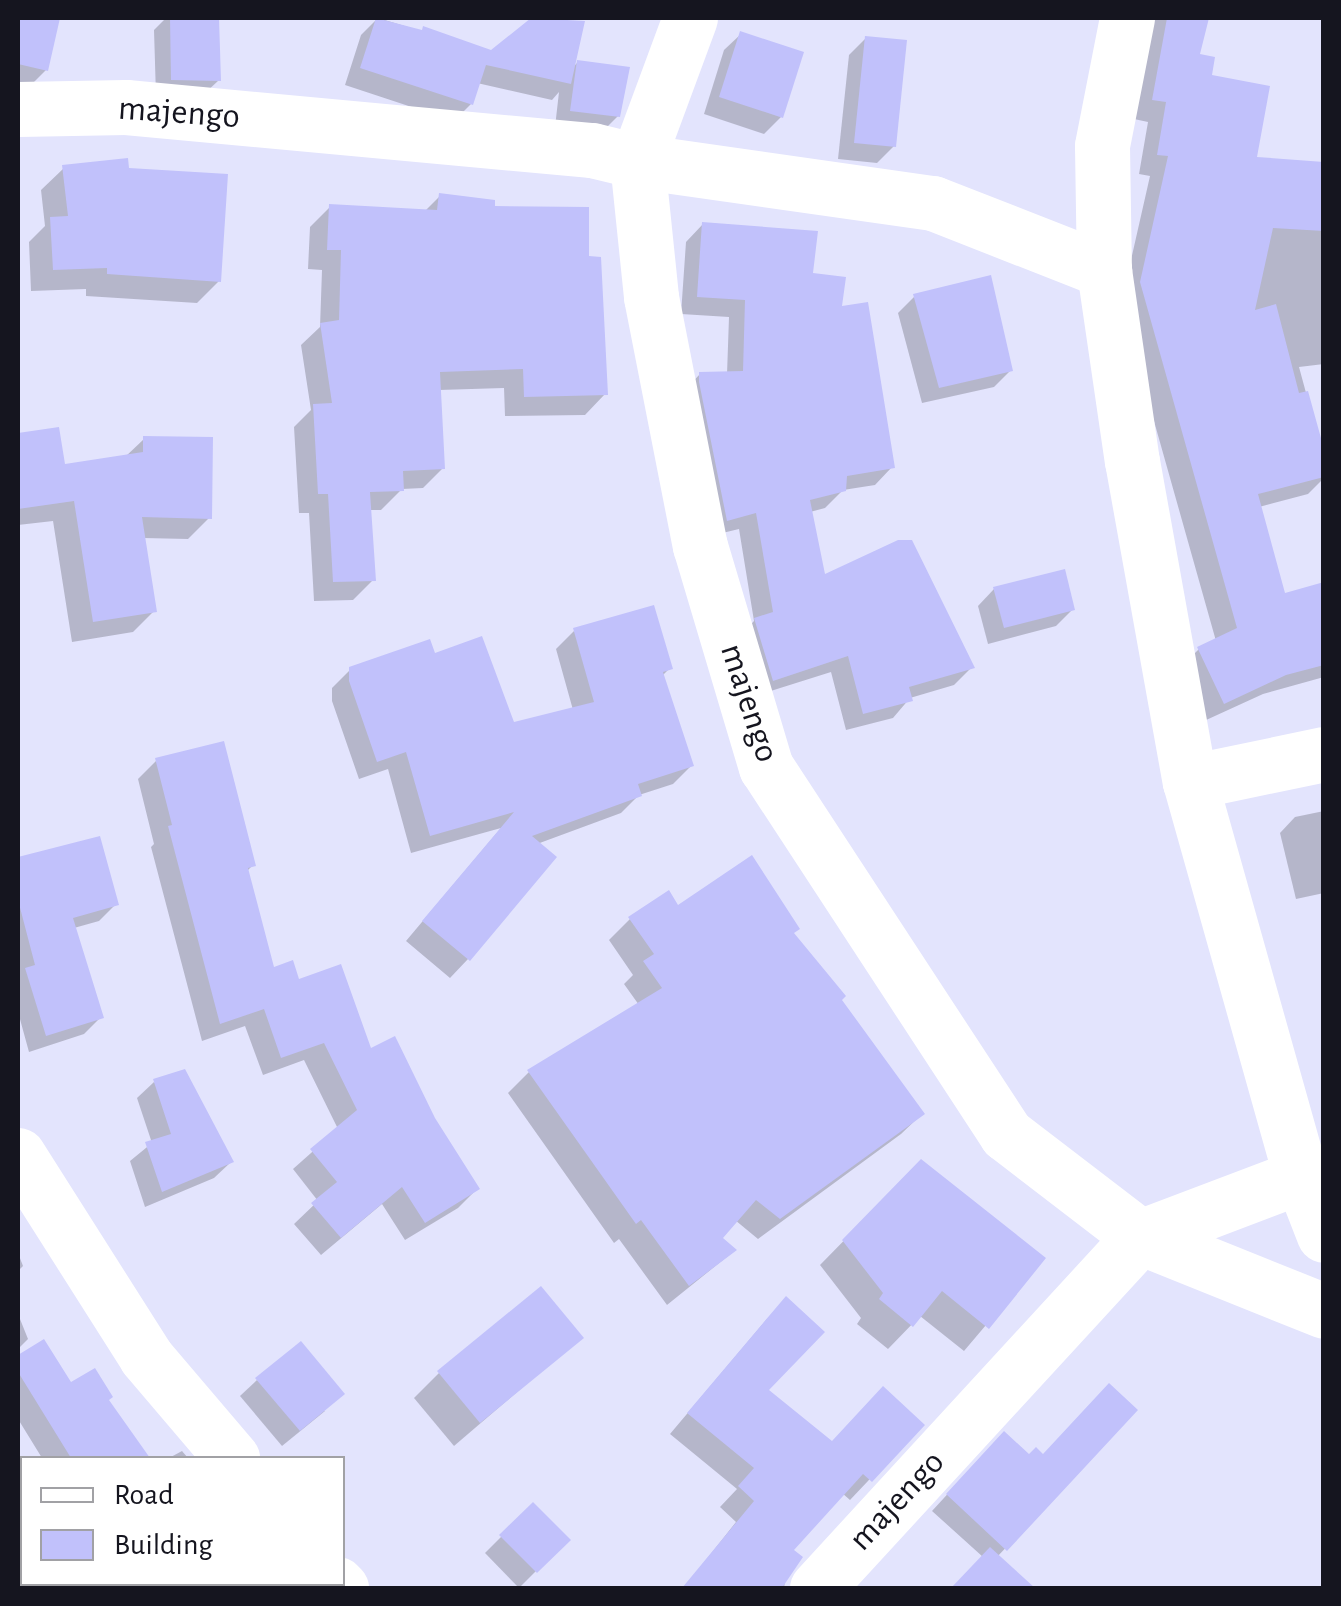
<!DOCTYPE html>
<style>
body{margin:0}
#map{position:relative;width:1341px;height:1606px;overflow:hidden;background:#e3e4fd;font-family:"Alegreya Sans",sans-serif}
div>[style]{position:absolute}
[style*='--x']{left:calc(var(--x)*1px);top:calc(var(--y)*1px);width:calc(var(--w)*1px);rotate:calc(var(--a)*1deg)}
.shadow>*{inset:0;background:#0003}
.building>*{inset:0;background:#c1c1fb}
.minor>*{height:55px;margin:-27.5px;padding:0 27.5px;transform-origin:27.5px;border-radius:27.5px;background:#fff}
span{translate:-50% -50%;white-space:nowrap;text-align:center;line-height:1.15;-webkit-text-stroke:9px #fff;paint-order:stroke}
.street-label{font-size:35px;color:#15151f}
.frame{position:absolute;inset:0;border:20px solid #15151f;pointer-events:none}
.legend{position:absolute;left:20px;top:1456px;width:325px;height:130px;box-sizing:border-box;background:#fff;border:2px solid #a1a1a5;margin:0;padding:12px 18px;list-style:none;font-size:30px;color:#15151f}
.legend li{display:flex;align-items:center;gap:20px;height:50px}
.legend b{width:50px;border:2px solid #a1a1a5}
</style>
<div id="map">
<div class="shadow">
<i style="clip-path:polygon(18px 18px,46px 18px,46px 70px,23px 93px,18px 91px)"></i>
<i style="clip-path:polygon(166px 18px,217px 18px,219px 80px,202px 96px,156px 96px,154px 30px)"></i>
<i style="clip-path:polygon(378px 18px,491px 52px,535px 18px,582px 24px,572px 68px,578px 62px,618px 116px,601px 133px,555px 127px,559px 92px,552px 100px,477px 83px,471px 104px,454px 121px,345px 85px,361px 35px)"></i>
<i style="clip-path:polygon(1152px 18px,1206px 18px,1197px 56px,1254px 160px,1324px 164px,1324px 364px,1299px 367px,1324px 459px,1324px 478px,1308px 494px,1259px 507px,1283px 596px,1324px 585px,1324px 677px,1263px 694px,1204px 721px,1179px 669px,1199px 649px,1216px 641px,1121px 304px,1150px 176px,1139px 174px,1148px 122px,1134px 119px)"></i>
<i style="clip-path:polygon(741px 34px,781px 117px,764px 134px,704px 114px,724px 50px)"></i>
<i style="clip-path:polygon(866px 38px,894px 146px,877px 163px,838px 159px,849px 55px)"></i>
<i style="clip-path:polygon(64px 168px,126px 170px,219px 281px,197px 303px,86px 296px,86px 289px,31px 291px,29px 242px,45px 226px,41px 190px)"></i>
<i style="clip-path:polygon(440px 196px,492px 208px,586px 259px,605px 394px,585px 415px,505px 416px,504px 388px,439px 390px,443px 468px,423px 488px,402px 489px,381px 510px,369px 510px,373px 580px,353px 600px,314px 601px,309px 513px,299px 513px,294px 427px,311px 410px,301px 345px,320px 327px,322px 270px,308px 269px,310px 227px,330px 207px,424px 212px)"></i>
<i style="clip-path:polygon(703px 224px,810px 275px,839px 309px,892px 467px,875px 485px,843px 490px,825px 508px,810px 512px,823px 578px,972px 667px,954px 685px,910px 698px,893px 718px,846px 730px,831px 672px,755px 696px,738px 638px,754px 621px,739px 529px,710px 536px,683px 392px,700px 374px,727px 374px,729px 317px,681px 314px,686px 242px)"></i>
<i style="clip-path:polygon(914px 297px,1011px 370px,994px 387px,922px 403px,898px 313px)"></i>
<i style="clip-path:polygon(57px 430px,63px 467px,125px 457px,144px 439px,209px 518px,188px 539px,143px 538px,154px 611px,133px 632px,72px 642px,53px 521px,18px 525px,18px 435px)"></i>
<i style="clip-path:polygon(994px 589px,1073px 609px,1056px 626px,988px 644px,978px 606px)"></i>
<i style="clip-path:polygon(574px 631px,670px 668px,662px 676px,691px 766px,673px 784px,639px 795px,621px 813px,537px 844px,468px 959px,450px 978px,406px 941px,501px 828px,411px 853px,388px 769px,359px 779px,332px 701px,332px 688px,351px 669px,434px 656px,513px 725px,573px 710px,556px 649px)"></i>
<i style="clip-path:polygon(157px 760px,253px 865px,246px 872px,272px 970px,298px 982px,433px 1119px,477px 1189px,458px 1208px,405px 1240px,382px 1204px,321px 1255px,294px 1224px,318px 1201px,293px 1169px,338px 1129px,304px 1060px,263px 1075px,245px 1026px,202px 1041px,151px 847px,154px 844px,138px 779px)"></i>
<i style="clip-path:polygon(1324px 811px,1324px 893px,1296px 899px,1280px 833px,1295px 817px)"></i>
<i style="clip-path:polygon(99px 839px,116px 904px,99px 921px,74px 928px,101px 1017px,84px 1034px,29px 1052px,18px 1012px,18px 859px)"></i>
<i style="clip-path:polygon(677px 908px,792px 934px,922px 1114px,901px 1134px,758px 1239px,735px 1220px,720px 1238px,734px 1251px,667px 1305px,619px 1239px,614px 1243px,508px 1093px,529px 1072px,639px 1005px,624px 984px,633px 975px,609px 940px,630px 919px)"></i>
<i style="clip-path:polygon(154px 1082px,231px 1162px,214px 1178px,145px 1207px,130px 1161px,152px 1143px,137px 1098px)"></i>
<i style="clip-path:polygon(921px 1162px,1042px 1259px,964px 1351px,920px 1316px,888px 1349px,857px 1324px,861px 1318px,820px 1265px)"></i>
<i style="clip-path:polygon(18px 1253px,23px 1266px,18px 1271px)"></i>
<i style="clip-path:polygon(18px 1314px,28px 1339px,18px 1349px)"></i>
<i style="clip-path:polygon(767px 1319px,765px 1390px,832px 1444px,921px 1425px,850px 1500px,842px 1493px,790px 1550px,784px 1588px,684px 1588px,736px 1522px,720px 1507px,737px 1489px,670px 1434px)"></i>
<i style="clip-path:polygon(580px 1338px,454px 1446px,414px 1398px,439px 1373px)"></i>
<i style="clip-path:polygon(44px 1342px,70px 1386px,106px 1400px,147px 1458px,42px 1458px,18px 1419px,18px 1358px)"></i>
<i style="clip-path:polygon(257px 1380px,325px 1411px,282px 1446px,240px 1396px)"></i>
<i style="clip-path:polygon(1135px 1410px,997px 1557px,1032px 1588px,953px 1588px,983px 1557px,932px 1511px,989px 1449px,1043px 1457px)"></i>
<i style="clip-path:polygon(182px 1451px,188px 1458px,169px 1458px)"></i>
<i style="clip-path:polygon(22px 1496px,22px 1584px,53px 1584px,47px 1588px,18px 1588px,18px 1499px)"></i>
<i style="clip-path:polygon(533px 1505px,567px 1540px,519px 1588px,485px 1553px)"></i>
</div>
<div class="building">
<i style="clip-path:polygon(18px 18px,60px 18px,48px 71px,18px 64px)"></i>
<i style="clip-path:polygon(170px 18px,219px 18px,221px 81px,171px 80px)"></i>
<i style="clip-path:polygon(376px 18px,422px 30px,423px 26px,491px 50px,531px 18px,585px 21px,571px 84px,486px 65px,473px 105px,360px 68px)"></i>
<i style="clip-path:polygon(1167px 18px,1209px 18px,1200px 54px,1215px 57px,1212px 75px,1270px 86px,1257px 157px,1324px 162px,1324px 231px,1273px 228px,1255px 310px,1276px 304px,1299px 393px,1308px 391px,1324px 449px,1324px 477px,1258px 494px,1285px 593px,1324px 582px,1324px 665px,1286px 675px,1224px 704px,1197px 647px,1237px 628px,1140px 282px,1168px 156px,1157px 155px,1166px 102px,1152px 100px)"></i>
<i style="clip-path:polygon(740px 31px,804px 52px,783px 118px,719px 97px)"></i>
<i style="clip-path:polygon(865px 36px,907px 40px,896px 147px,854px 143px)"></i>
<i style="clip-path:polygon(577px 60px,630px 67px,620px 117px,570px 111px)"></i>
<i style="clip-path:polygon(128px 158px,129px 168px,228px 174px,221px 282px,107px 274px,107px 268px,53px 270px,50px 217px,68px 216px,62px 165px)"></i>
<i style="clip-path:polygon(439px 193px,495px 200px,495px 206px,589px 207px,589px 256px,601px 257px,608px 395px,524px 397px,523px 369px,440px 372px,445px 469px,403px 471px,404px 491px,370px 492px,376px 581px,333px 582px,328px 494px,318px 494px,313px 404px,332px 403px,320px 323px,339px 320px,341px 250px,327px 250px,329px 204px,437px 210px)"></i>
<i style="clip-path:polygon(702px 222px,818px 231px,813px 273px,846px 277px,842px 306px,868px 302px,895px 468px,847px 476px,846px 491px,810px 500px,825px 574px,898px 540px,912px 540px,975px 668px,909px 687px,913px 701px,863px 714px,848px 656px,773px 681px,754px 618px,773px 612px,756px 513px,727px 521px,699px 382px,699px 372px,743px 371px,745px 300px,697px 297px)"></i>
<i style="clip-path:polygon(991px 275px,1013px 371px,939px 388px,913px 294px)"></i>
<i style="clip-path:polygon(59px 427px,65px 464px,143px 452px,143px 436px,213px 437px,212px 519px,142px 517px,157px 612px,93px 622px,74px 501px,18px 509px,18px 433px)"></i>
<i style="clip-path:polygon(1065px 569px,1075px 610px,1004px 628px,993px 587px)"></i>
<i style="clip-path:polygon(654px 605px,673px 669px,663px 672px,694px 766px,638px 784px,642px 796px,532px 836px,557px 857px,470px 961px,422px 921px,514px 812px,430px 836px,406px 752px,377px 762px,349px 681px,349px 667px,430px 639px,435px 653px,482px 636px,514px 722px,594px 702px,573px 628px)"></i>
<i style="clip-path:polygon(224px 741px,256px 866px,248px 868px,274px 967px,293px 960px,299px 979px,341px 964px,371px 1048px,395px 1036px,435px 1118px,480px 1189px,425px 1223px,402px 1187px,341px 1238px,311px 1203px,337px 1182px,310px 1149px,357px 1110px,324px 1043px,281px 1058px,264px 1009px,220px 1024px,168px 826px,172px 825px,155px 758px)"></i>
<i style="clip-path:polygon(100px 836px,119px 905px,73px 918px,104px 1018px,46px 1036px,25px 968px,35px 965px,18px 900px,18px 857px)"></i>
<i style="clip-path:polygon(752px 855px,800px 929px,794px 933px,846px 996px,842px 1000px,925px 1114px,780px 1219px,756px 1200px,723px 1238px,737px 1250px,689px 1286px,641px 1220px,636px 1224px,527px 1070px,662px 988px,643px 961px,654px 954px,628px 917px,669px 890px,678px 905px)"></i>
<i style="clip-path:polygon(185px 1069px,234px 1162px,162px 1192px,145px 1142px,171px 1134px,153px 1079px)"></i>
<i style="clip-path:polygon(921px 1159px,1046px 1258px,989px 1329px,942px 1291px,913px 1327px,879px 1299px,883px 1293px,842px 1240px)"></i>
<i style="clip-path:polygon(541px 1286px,584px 1338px,480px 1423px,437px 1371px)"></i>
<i style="clip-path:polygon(786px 1296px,825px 1332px,769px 1390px,832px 1441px,883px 1386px,925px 1425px,872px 1482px,863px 1474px,794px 1550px,803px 1557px,782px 1588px,682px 1588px,754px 1501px,738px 1486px,754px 1468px,687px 1413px)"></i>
<i style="clip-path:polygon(44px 1339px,71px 1382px,95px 1368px,113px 1397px,109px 1400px,150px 1458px,71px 1458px,18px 1372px,18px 1355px)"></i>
<i style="clip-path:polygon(301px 1341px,345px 1394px,300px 1431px,255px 1378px)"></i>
<i style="clip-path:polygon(1109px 1383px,1138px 1410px,1007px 1551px,946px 1494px,1004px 1431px,1029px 1454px,1036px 1447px,1043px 1454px)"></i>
<i style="clip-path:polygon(533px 1502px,571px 1540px,537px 1573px,499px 1535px)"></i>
<i style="clip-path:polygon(990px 1547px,1035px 1588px,951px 1588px)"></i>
</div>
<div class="minor">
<i style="--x:690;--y:18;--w:153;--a:110.3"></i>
<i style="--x:637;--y:161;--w:137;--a:84.1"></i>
<i style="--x:651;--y:297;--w:254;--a:78.9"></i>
<i style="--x:700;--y:546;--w:231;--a:73.4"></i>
<i style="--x:766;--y:767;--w:439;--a:56.8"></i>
<i style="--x:1006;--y:1134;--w:169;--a:37.5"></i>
<i style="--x:1140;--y:1237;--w:198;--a:21.9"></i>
<i style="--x:1127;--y:18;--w:130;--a:101.1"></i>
<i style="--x:1102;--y:146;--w:124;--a:89.1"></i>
<i style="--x:1104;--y:270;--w:193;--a:81.7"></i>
<i style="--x:1132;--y:461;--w:326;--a:79.8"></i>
<i style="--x:1190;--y:782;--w:409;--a:74.3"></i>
<i style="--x:1301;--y:1176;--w:63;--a:68.7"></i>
<i style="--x:18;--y:109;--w:108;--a:-1.1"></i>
<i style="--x:126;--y:107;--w:468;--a:5.3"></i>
<i style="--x:592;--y:150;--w:46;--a:13.7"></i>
<i style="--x:637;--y:161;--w:299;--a:8.1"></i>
<i style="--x:933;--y:203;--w:184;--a:21.4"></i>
<i style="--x:1190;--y:782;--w:137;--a:-11.8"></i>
<i style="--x:18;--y:1155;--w:239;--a:57.6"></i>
<i style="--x:146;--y:1357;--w:133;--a:49.6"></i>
<i style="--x:337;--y:1584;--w:6;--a:45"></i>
<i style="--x:817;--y:1588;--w:477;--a:-47.4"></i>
<i style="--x:1140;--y:1237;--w:172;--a:-20.8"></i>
</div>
<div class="street-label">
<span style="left:179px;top:113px;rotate:4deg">majengo</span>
<span style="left:749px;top:703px;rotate:72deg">majengo</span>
<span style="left:897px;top:1501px;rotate:-47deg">majengo</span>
</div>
<div class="frame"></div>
<ul class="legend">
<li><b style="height:12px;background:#fff"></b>Road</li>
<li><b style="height:28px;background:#c1c1fb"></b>Building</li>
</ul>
</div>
